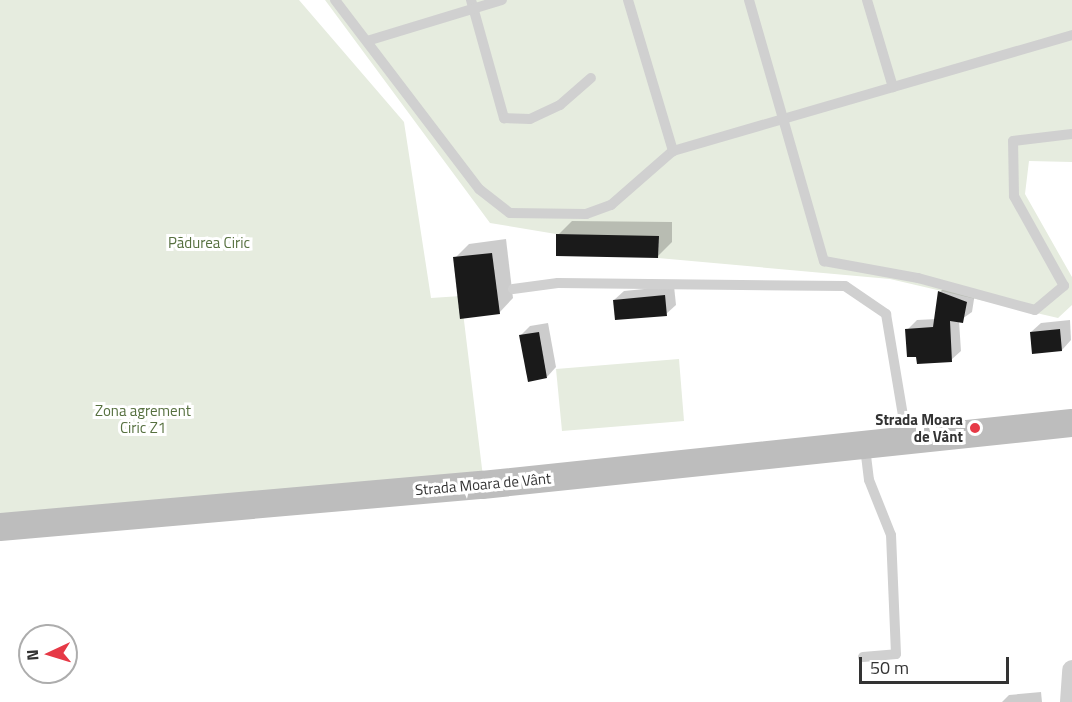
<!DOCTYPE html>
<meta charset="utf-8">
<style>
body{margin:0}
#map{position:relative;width:1072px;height:702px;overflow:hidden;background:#fff;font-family:"Titillium Web",sans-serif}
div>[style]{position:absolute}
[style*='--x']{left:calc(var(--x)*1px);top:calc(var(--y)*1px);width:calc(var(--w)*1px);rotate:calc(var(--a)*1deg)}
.green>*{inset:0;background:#e6ecdf}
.shadow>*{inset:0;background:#0003}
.building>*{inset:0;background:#1a1a1a}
.service>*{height:10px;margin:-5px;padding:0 5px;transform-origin:5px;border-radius:5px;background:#d0d0d0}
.minor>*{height:20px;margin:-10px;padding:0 10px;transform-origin:10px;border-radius:10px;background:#d0d0d0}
.secondary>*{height:28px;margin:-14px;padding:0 14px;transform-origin:14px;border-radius:14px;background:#bdbdbd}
.dots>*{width:16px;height:16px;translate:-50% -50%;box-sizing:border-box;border:3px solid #fff;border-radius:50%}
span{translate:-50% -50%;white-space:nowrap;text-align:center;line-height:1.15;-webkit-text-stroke:6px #fff;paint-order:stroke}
.park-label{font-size:15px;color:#56703f}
.poi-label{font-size:15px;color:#333;font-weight:700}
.right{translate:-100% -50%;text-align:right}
.street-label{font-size:15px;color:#333}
.north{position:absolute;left:18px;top:624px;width:60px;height:60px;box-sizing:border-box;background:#fff;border:2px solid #adadad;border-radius:50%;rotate:266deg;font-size:16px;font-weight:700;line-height:24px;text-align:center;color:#333}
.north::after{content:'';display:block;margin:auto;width:21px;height:27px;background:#e63946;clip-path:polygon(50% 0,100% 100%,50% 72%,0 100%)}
.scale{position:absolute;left:859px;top:657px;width:150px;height:27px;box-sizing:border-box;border:3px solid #333;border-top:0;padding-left:8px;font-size:18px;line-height:21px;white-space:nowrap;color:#333;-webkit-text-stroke:4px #fff;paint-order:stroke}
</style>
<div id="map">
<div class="green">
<i style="clip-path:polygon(0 0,299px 0,404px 122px,431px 298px,461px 296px,484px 485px,0 527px)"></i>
<i style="clip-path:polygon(325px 0,1072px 0,1072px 162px,1029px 161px,1025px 194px,1072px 277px,1072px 305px,1058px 318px,890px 279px,658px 258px,659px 237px,556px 234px,490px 223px)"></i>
<i style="clip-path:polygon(679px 359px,684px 421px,562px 431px,556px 369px)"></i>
</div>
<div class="shadow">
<i style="clip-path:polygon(572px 221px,672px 222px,672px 242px,658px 256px,558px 235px)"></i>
<i style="clip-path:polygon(506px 239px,513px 298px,499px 313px,455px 258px,469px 244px)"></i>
<i style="clip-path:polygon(949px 283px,975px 293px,972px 312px,959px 321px,961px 351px,951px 360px,907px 330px,917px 320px,936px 319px,940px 292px)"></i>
<i style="clip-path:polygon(674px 286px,676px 305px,666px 314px,614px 300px,624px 291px)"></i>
<i style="clip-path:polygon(1070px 320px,1071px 340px,1062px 350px,1031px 332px,1041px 323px)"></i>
<i style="clip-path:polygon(548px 323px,556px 367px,547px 377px,521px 335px,530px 326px)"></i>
<i style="clip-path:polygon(1041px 692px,1042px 702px,1002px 702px,1009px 695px)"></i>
</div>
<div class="building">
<i style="clip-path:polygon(556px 234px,659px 236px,658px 258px,556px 256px)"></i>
<i style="clip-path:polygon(492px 253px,500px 314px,460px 319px,453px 257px)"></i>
<i style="clip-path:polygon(938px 291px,967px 302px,963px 323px,950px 321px,952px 362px,917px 364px,916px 357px,907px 357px,905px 329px,933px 327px)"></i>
<i style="clip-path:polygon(665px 295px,667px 316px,615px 320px,613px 300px)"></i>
<i style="clip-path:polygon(1060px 329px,1062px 351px,1032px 354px,1030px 332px)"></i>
<i style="clip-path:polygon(539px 332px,547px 378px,528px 382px,519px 335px)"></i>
</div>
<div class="service">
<i style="--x:335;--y:0;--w:238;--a:52.7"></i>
<i style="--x:479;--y:189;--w:39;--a:38"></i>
<i style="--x:510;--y:213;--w:76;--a:0.8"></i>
<i style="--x:586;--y:214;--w:27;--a:-20"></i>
<i style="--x:611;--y:205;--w:82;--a:-41.1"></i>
<i style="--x:673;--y:151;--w:416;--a:-16.2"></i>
<i style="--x:471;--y:0;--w:123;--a:74.4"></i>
<i style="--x:504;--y:118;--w:26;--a:2"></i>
<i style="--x:530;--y:119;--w:33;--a:-25"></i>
<i style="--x:560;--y:105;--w:41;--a:-41.1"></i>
<i style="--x:628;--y:0;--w:158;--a:73.4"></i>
<i style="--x:749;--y:0;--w:272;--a:74"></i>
<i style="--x:824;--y:261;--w:96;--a:10.3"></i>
<i style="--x:918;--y:278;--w:121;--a:15.3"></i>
<i style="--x:1035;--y:310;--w:38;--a:-40"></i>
<i style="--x:1064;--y:286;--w:103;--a:-119.1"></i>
<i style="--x:1014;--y:196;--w:55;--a:-91"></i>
<i style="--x:1013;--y:141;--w:59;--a:-6.8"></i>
<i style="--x:867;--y:0;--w:91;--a:73.4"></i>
<i style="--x:367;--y:41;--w:141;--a:-16.9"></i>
<i style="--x:513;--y:289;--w:45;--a:-7.6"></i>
<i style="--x:558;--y:283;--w:287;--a:0.6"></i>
<i style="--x:845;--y:286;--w:50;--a:34.3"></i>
<i style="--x:886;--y:314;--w:127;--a:80.5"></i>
<i style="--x:863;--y:657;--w:33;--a:-5"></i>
<i style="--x:896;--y:654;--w:119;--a:-92.4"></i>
<i style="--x:891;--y:535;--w:59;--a:-111.8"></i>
<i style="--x:869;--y:480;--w:33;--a:-97"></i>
</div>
<div class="minor">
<i style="--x:1070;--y:702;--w:32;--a:-86"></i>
</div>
<div class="secondary">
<i style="--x:0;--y:527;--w:484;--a:-5"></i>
<i style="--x:482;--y:485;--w:593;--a:-6"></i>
</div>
<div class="dots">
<i style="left:975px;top:428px;background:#e63946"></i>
</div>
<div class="park-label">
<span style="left:209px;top:243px">Pădurea Ciric</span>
<span style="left:143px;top:419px">Zona agrement<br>Ciric Z1</span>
</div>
<div class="poi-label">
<span class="right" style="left:963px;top:428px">Strada Moara<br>de Vânt</span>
</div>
<div class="street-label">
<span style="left:483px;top:484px;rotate:-5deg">Strada Moara de Vânt</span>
</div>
<div class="north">N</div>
<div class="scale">50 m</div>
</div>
